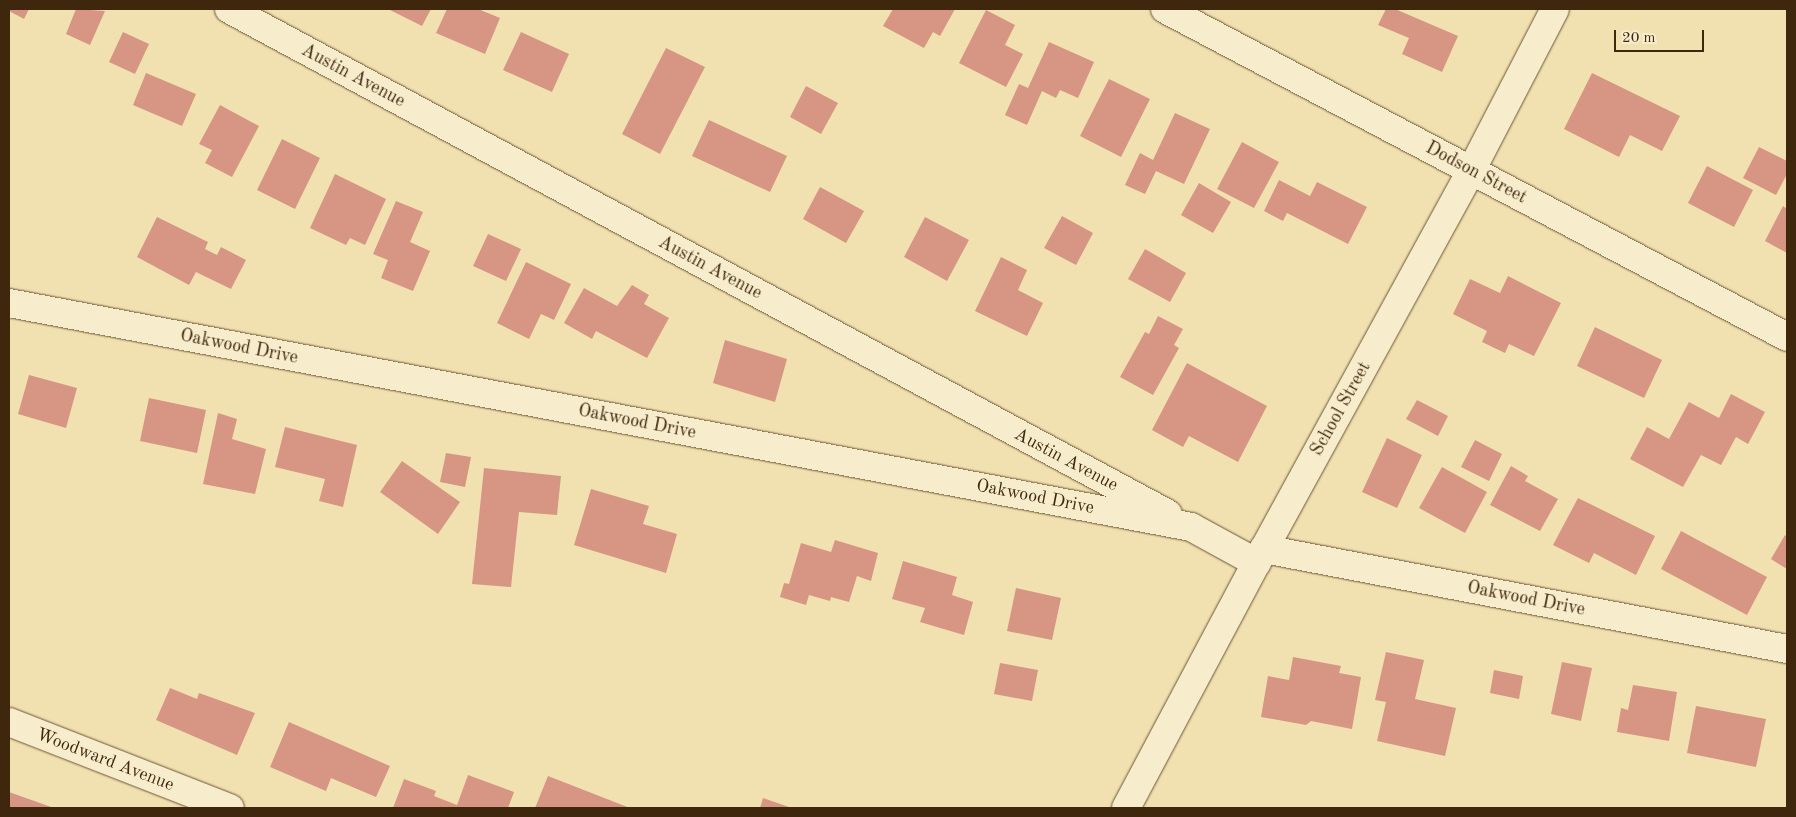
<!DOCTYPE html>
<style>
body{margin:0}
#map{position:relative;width:1796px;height:817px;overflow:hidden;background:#f2e1b0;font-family:"Old Standard TT",serif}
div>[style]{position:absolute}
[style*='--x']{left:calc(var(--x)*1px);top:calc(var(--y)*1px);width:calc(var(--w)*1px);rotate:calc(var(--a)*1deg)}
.building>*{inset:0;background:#d69683}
.roads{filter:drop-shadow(0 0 1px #6b5636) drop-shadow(0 0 1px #6b5636)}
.minor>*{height:28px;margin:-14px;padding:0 14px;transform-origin:14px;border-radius:14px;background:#f7eccc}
span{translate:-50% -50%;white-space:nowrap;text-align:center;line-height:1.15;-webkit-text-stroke:5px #f7eccc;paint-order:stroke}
.street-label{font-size:18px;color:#3e270d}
.frame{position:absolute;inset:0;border:10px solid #3e270d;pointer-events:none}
.scale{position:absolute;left:1614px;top:30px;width:90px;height:22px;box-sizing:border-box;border:2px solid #3e270d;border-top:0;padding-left:6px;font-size:15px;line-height:18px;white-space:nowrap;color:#3e270d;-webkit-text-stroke:4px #f7eccc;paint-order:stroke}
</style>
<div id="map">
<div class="building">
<i style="clip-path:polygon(9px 9px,29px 9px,24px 19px,9px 11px)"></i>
<i style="clip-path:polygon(76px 9px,105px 11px,90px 45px,66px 34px)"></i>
<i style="clip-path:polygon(388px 9px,431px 9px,422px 26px)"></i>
<i style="clip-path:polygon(447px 9px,478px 9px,500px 18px,485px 54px,436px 33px)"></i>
<i style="clip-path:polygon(893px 9px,955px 9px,940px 36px,933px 32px,924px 48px,883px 26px)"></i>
<i style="clip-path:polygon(1386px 9px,1395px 9px,1458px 36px,1442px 72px,1402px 54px,1409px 38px,1378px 25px)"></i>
<i style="clip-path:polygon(986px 10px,1015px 25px,1005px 45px,1023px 54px,1006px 87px,959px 63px)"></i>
<i style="clip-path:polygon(123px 32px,149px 44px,135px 74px,109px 62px)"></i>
<i style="clip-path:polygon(521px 32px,569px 54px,552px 92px,503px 70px)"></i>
<i style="clip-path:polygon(1049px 42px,1094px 62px,1078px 98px,1060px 90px,1056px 98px,1042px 91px,1027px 125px,1005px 115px,1019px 84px,1028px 88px)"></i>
<i style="clip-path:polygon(666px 48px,705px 67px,660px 154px,622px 134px)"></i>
<i style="clip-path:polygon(146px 73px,196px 94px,182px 126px,133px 105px)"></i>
<i style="clip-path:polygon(1592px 73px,1680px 116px,1662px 151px,1630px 135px,1619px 157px,1564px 129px)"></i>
<i style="clip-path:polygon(1109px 79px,1150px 99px,1121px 157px,1080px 136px)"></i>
<i style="clip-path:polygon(806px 86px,838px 103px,821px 134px,790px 117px)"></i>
<i style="clip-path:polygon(220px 105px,259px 126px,232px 177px,205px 163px,212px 150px,199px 144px)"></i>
<i style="clip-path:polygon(1175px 113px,1210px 129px,1184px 184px,1156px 171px,1145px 194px,1125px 185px,1140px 153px,1153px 160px)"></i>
<i style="clip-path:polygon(709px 120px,787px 156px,770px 192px,692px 156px)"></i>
<i style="clip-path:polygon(282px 139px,320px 158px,295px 209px,257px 190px)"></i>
<i style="clip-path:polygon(1242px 142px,1279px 162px,1254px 208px,1217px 189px)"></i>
<i style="clip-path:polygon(1759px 147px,1787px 161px,1787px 174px,1776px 195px,1743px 178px)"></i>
<i style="clip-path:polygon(1707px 166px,1753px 190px,1734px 227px,1688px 203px)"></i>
<i style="clip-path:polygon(335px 174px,386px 199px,365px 245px,350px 238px,346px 245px,310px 228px)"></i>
<i style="clip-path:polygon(1279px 180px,1310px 196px,1317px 182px,1367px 207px,1348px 244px,1287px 213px,1283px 221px,1264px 211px)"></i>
<i style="clip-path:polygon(1199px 183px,1231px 202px,1213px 233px,1181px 215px)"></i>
<i style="clip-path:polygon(820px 187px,864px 211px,846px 243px,803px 219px)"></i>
<i style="clip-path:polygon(396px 201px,423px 212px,410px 242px,430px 251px,413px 291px,381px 278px,388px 260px,373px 254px)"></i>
<i style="clip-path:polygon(1783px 206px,1787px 209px,1787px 253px,1765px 241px)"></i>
<i style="clip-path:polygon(1062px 216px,1093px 233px,1076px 265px,1044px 248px)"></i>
<i style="clip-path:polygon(157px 217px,208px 242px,205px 249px,217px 255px,221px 247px,246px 260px,231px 289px,196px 272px,189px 285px,137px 257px)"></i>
<i style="clip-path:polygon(925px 217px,969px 240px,947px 281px,904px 257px)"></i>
<i style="clip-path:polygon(488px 234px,521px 249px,506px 281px,473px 266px)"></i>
<i style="clip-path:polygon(1145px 249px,1186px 273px,1170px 302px,1128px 279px)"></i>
<i style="clip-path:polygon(1001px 257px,1027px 270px,1018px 290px,1043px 303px,1027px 336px,975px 311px)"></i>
<i style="clip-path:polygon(526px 262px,571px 284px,554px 320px,541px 314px,529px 339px,497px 323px)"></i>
<i style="clip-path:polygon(1508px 276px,1561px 303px,1534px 356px,1509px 344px,1505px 353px,1482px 342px,1487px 331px,1453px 314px,1470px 279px,1500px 293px)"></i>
<i style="clip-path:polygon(632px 285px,649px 295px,644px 304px,669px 318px,647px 358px,596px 331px,592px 339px,564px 323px,584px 288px,617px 306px)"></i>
<i style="clip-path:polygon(1158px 316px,1183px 329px,1174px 345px,1179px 348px,1153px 395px,1120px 377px,1145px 332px,1149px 334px)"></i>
<i style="clip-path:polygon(1595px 327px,1662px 360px,1644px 398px,1577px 366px)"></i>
<i style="clip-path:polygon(725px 340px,787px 359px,775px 402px,713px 383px)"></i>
<i style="clip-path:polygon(1187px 363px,1267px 406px,1238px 462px,1189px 436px,1183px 447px,1152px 430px)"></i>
<i style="clip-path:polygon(29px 375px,77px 388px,66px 428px,18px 414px)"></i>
<i style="clip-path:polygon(1731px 394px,1765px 412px,1748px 444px,1736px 437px,1721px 465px,1701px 455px,1683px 487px,1630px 459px,1647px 427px,1669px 439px,1689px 402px,1719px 418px)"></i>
<i style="clip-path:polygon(149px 398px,206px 410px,197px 453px,140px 441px)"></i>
<i style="clip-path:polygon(1417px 400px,1448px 416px,1438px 436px,1406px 419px)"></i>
<i style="clip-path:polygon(218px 413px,237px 419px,232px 439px,266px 449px,255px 494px,203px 484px)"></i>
<i style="clip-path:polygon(285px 427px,357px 445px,343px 507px,319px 501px,325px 479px,275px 467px)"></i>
<i style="clip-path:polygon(1387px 438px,1422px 455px,1397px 508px,1362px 492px)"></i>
<i style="clip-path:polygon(1475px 440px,1502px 454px,1489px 481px,1461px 467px)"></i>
<i style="clip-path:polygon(446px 453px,471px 457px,465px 487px,440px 482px)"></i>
<i style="clip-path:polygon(402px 461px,460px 502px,438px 534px,380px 492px)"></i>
<i style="clip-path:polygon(1511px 466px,1528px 476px,1525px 481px,1558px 499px,1540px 531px,1490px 505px)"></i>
<i style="clip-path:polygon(1442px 467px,1487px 492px,1465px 533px,1419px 508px)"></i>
<i style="clip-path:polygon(484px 468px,561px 476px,557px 515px,519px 512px,511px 587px,472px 584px)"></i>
<i style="clip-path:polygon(591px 489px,649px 506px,643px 524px,677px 534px,666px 573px,574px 545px)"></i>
<i style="clip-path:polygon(1578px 498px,1655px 536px,1636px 575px,1594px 553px,1589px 563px,1553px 545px)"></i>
<i style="clip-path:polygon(1681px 531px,1767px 577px,1747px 615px,1661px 569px)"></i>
<i style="clip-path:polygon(1785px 535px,1787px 537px,1787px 569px,1771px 559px)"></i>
<i style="clip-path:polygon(835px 540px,878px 553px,871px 581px,857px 576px,849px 602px,831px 597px,830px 601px,809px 595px,806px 605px,780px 597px,784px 583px,789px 584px,801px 543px,831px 552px)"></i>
<i style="clip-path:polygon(903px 561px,957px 577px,952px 595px,973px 602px,964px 635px,920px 622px,925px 608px,892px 599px)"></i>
<i style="clip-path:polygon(1016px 588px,1061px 598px,1052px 640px,1007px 631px)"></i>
<i style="clip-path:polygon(1386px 652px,1424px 660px,1415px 699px,1456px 708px,1445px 756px,1377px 741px,1386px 702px,1375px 700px)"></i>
<i style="clip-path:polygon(1293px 657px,1341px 666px,1339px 673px,1361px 677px,1352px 729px,1311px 721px,1306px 725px,1261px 717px,1268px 676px,1289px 680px)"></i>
<i style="clip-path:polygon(1562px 662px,1592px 668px,1581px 721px,1551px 714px)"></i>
<i style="clip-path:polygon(1000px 663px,1038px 670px,1032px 701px,994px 694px)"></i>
<i style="clip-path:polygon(1494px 670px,1523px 676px,1519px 699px,1490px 693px)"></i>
<i style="clip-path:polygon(1633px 685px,1677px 692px,1669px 741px,1617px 732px,1621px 708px,1628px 710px)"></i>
<i style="clip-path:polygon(170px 688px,197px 699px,199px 693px,255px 713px,237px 755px,156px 720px)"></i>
<i style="clip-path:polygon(1696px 706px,1766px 719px,1756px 767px,1687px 753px)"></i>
<i style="clip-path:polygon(289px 722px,390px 766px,376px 797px,331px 778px,326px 791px,270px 767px)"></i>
<i style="clip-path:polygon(468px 775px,514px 792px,508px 808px,393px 808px,404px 779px,436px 791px,434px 796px,457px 805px)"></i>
<i style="clip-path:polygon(548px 776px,630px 808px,535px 808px)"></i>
<i style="clip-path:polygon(9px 792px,54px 808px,9px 808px)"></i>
<i style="clip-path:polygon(763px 798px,792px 808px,760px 808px)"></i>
</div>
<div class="roads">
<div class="minor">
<i style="--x:229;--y:9;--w:1066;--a:28.27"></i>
<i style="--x:1165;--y:9;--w:703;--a:27.8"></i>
<i style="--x:9;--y:303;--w:1203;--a:10.73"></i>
<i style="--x:1191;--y:527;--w:75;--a:28.6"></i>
<i style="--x:1264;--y:549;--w:532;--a:10.82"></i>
<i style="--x:9;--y:722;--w:237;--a:21.3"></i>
<i style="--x:1126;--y:808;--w:293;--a:-62"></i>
<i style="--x:1264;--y:549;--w:431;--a:-61.3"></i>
<i style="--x:1471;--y:171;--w:182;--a:-62.6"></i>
</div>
</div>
<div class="street-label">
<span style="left:353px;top:76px;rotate:28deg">Austin Avenue</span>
<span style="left:1476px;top:173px;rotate:28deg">Dodson Street</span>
<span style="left:710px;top:268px;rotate:28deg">Austin Avenue</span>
<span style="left:239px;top:347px;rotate:11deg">Oakwood Drive</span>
<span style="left:1341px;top:409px;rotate:-61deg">School Street</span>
<span style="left:637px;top:422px;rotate:11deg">Oakwood Drive</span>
<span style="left:1066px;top:460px;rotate:28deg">Austin Avenue</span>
<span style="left:1035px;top:497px;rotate:11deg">Oakwood Drive</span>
<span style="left:1526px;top:599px;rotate:11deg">Oakwood Drive</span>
<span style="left:105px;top:760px;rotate:21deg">Woodward Avenue</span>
</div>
<div class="frame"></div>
<div class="scale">20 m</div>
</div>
